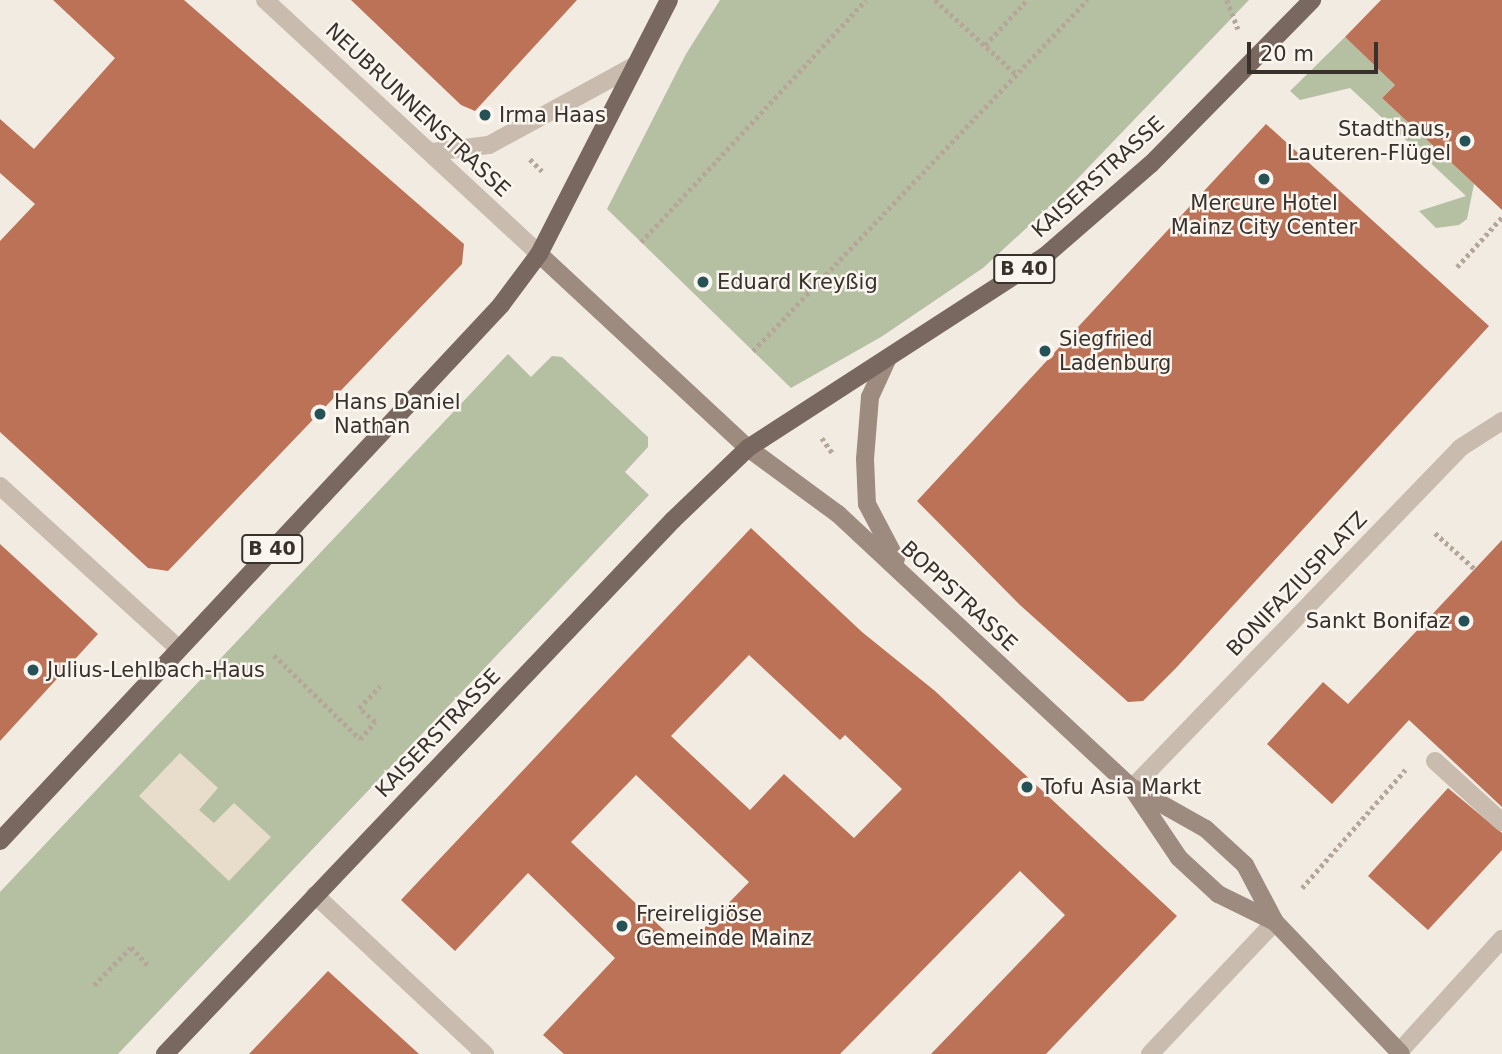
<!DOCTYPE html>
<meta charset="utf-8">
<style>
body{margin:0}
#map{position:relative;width:1502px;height:1054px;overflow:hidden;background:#f2ebe2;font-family:"DejaVu Sans",sans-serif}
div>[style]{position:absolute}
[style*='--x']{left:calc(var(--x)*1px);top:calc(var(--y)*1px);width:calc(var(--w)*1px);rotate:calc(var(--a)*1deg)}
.green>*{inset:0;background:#b5c0a3}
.plaza>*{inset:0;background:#e8dccb}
.building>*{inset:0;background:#bc7256}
.path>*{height:4.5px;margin-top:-2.25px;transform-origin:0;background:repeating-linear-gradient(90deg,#b5a699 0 3.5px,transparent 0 7px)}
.lane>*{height:18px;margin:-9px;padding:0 9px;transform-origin:9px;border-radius:9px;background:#c9bcaf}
.street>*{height:18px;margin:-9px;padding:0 9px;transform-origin:9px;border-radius:9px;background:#c9bcaf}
.secondary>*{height:18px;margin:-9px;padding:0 9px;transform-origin:9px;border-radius:9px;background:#9d8b80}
.primary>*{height:18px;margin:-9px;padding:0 9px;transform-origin:9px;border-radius:9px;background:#79685f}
.dots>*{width:19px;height:19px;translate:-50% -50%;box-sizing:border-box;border:4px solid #faf5ef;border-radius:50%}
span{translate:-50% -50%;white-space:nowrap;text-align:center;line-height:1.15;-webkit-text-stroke:5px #faf5ef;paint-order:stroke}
.shield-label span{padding:2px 5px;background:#faf5ef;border:2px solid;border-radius:5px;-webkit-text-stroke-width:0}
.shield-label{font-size:19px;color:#39312c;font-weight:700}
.street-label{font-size:21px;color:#39312c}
.poi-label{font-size:21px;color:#39312c}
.left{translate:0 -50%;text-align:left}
.right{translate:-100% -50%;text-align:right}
.scale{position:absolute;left:1247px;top:42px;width:131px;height:32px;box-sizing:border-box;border:4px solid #39312c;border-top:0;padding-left:9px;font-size:21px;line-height:24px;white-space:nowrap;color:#39312c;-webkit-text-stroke:5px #faf5ef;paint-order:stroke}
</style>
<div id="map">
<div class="green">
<i style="clip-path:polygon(720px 0,1249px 0,1058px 199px,983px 268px,881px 337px,791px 388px,607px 209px,686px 54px)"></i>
<i style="clip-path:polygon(1345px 37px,1395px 85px,1382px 98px,1474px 184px,1467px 219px,1459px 225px,1436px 228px,1419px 211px,1466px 196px,1350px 88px,1300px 100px,1290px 91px)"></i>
<i style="clip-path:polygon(508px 354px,531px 377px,552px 356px,562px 357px,648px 437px,648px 447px,625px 472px,649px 495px,118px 1054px,0 1054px,0 892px)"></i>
</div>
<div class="plaza">
<i style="clip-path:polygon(180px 753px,218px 788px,199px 810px,214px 823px,234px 803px,271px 837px,229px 881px,139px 796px)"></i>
</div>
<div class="building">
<i style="clip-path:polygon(53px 0,184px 0,464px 244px,462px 264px,168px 571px,148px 568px,0 432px,0 241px,35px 204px,0 173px,0 119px,34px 149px,115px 58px)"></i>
<i style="clip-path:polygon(351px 0,577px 0,475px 111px,461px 105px)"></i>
<i style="clip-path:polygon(1381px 0,1502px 0,1502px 210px,1382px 98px,1395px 85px,1345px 37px)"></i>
<i style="clip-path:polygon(1266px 124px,1489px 326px,1176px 668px,1143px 701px,1128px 702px,1020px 605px,917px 501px)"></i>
<i style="clip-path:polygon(evenodd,751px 528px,862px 632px,935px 691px,1177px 916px,1046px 1054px,931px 1054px,1065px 915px,1020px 871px,840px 1054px,564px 1054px,543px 1035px,615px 958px,528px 873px,455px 951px,401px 900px,751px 528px,749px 655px,840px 740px,845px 735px,902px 789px,854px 838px,784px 774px,750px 810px,671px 736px,749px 655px,751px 528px,636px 775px,749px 882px,684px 949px,571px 842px,636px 775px)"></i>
<i style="clip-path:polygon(1502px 540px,1502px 807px,1409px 720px,1332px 804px,1267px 744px,1323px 682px,1348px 704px)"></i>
<i style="clip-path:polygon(0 544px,98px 634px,0 741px)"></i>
<i style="clip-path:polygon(1448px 788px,1502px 833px,1502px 850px,1428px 930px,1368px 876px)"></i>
<i style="clip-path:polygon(328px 971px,419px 1054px,249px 1054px)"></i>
</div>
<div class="path">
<i style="--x:935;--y:0;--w:110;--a:42.4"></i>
<i style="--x:1227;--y:0;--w:31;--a:69"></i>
<i style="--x:985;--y:45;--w:62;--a:-47"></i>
<i style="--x:530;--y:159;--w:20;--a:45"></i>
<i style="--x:641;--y:242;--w:330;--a:-47.1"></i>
<i style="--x:1457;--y:267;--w:67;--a:-48"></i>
<i style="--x:753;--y:351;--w:485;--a:-46.4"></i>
<i style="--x:822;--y:438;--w:19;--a:55"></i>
<i style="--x:1435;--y:533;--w:54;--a:42"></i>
<i style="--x:274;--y:655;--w:120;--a:44.3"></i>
<i style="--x:360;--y:739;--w:23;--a:-49"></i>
<i style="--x:375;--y:722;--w:21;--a:-139"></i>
<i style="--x:359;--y:708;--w:30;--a:-46"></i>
<i style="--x:1302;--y:888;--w:157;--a:-48.9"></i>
<i style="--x:94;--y:985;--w:53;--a:-45.8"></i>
<i style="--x:131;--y:947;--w:26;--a:47"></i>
</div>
<div class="lane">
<i style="--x:1435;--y:761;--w:91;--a:42.3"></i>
</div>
<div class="street">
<i style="--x:265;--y:0;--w:374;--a:42.8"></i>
<i style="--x:432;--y:152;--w:57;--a:-7"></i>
<i style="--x:489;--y:145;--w:163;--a:-28.6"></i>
<i style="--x:0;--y:486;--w:242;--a:42.3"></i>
<i style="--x:1132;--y:788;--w:472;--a:-46"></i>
<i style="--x:1460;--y:448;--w:50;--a:-32.7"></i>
<i style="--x:315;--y:895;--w:233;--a:43.1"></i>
<i style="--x:1399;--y:1052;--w:153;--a:-47.7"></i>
<i style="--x:1150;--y:1054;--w:182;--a:-46.6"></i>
</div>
<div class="secondary">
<i style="--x:539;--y:254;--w:285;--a:42.9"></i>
<i style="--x:748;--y:448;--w:112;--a:36.3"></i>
<i style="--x:838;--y:514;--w:402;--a:43"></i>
<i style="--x:1132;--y:788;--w:84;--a:56.1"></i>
<i style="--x:1179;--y:858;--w:53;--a:42.7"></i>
<i style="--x:1218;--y:894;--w:64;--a:26.2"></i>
<i style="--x:887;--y:360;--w:41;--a:114.7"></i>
<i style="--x:870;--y:397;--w:62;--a:94.6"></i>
<i style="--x:865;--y:459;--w:45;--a:87.5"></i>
<i style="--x:867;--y:504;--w:62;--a:62.2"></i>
<i style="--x:1135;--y:789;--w:81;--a:29.4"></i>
<i style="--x:1206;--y:829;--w:53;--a:42.7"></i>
<i style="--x:1245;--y:865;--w:64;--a:62.2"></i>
<i style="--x:1275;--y:922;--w:182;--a:46.3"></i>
</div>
<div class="primary">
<i style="--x:0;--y:841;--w:734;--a:-46.93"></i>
<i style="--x:501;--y:305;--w:64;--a:-53.3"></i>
<i style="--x:539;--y:254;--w:285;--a:-62.9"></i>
<i style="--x:165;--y:1054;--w:737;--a:-46.43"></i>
<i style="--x:673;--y:520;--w:104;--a:-43.8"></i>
<i style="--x:748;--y:448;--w:354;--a:-32.9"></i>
<i style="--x:1045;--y:256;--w:140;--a:-41"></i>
<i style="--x:1151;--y:164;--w:230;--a:-45.5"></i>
</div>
<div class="dots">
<i style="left:485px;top:115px;background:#255257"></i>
<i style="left:1465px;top:141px;background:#255257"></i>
<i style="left:1264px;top:179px;background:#255257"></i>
<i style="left:703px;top:282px;background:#255257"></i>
<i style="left:1045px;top:351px;background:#255257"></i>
<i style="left:320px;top:414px;background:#255257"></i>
<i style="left:1464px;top:621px;background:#255257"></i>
<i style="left:33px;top:670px;background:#255257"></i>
<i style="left:1027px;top:787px;background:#255257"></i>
<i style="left:622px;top:926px;background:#255257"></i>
</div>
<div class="shield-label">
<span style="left:1024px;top:269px">B 40</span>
<span style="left:272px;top:549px">B 40</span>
</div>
<div class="street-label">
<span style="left:418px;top:110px;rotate:43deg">NEUBRUNNENSTRASSE</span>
<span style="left:1098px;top:177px;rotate:-42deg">KAISERSTRASSE</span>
<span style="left:1297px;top:584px;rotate:-46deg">BONIFAZIUSPLATZ</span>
<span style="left:959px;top:596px;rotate:43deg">BOPPSTRASSE</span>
<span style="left:438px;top:733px;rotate:-46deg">KAISERSTRASSE</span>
</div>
<div class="poi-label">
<span class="left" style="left:499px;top:115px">Irma Haas</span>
<span class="right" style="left:1451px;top:141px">Stadthaus,<br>Lauteren-Flügel</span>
<span style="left:1264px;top:215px">Mercure Hotel<br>Mainz City Center</span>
<span class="left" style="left:717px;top:282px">Eduard Kreyßig</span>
<span class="left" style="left:1059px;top:351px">Siegfried<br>Ladenburg</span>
<span class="left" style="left:334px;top:414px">Hans Daniel<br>Nathan</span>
<span class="right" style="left:1450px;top:621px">Sankt Bonifaz</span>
<span class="left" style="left:47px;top:670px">Julius-Lehlbach-Haus</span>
<span class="left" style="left:1041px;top:787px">Tofu Asia Markt</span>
<span class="left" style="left:636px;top:926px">Freireligiöse<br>Gemeinde Mainz</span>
</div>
<div class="scale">20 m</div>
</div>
